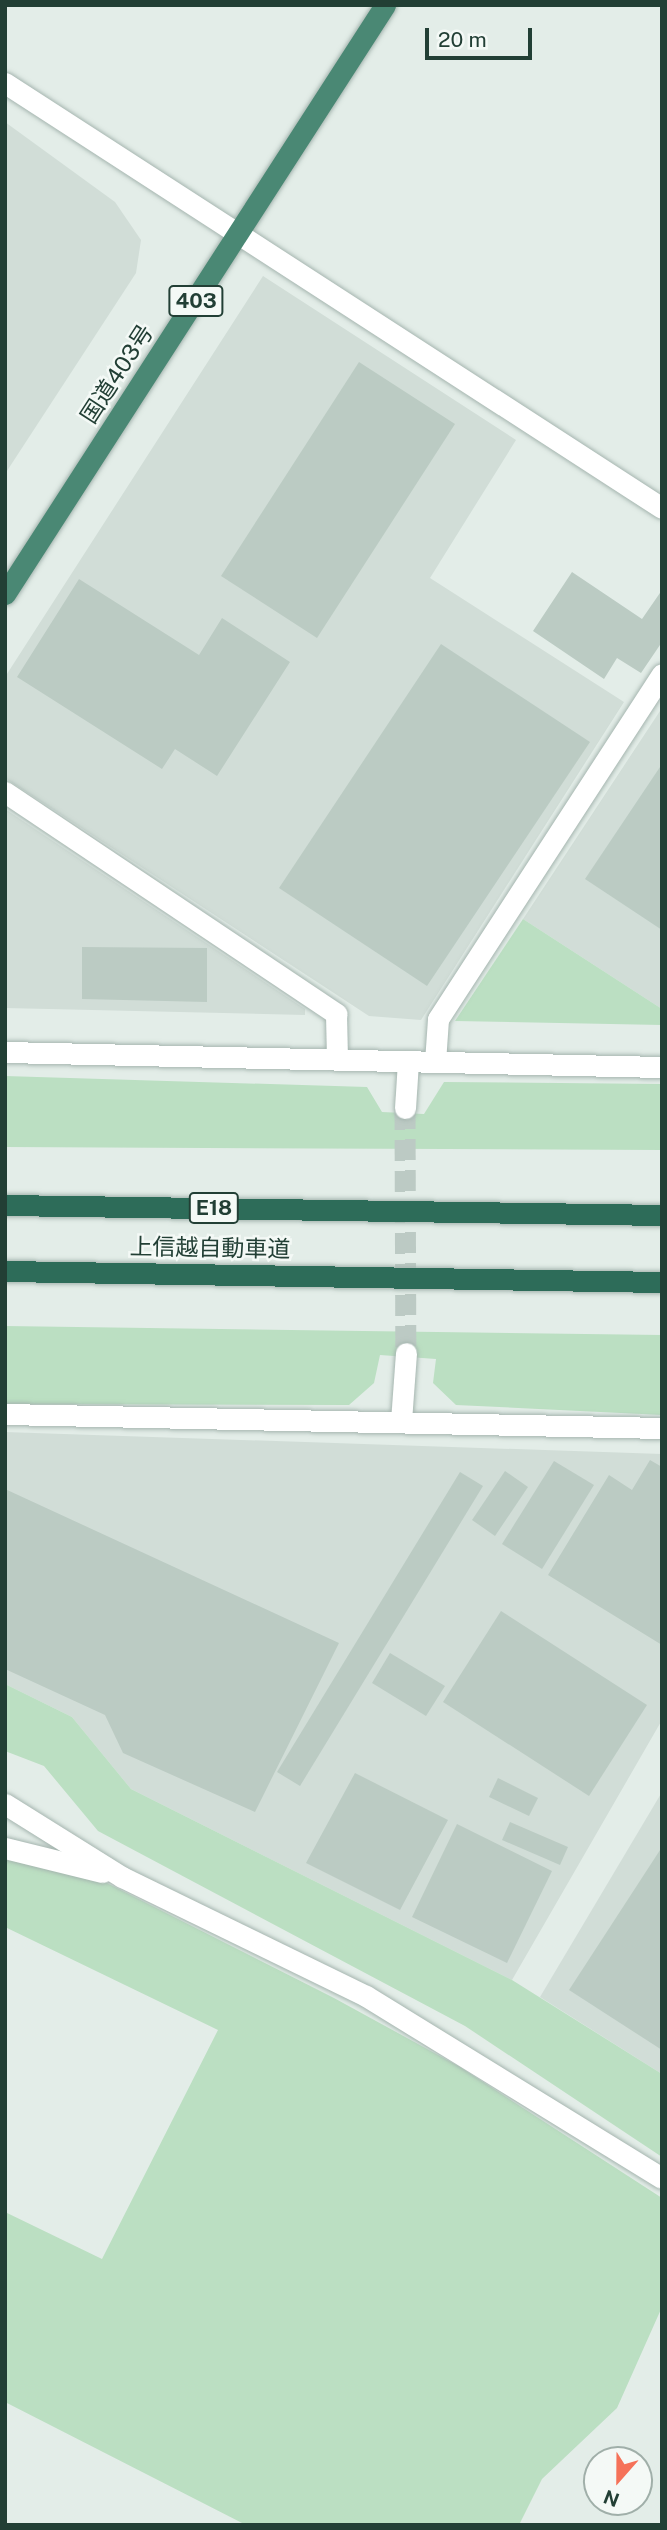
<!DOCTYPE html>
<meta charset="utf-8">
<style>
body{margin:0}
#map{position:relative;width:667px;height:2530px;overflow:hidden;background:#e3ede8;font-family:"Public Sans","Noto Sans JP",sans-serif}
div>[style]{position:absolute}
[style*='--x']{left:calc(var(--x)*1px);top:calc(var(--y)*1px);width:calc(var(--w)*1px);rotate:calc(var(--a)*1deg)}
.built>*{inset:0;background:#d1ddd7}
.green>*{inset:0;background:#bbdfc2}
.building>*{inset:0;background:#bbcbc3}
.minor-tunnel>*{height:21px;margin-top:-10.5px;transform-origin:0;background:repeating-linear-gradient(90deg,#bccac4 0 21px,transparent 0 31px)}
.roads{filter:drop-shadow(0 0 2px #a5b5af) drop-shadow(0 0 2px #a5b5af)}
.minor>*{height:21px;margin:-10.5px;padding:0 10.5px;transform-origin:10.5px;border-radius:10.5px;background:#fff}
.tertiary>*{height:21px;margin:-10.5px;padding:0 10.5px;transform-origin:10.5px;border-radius:10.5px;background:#fff}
.trunk>*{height:21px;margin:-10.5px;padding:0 10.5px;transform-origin:10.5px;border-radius:10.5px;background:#4a8874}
.motorway>*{height:21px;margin:-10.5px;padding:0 10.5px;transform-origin:10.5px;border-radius:10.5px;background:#2d6c59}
span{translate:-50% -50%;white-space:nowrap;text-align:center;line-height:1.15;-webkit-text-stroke:5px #f4f9f6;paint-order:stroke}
.shield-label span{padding:2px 5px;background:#f4f9f6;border:2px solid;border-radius:5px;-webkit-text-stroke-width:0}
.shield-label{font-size:21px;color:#223f35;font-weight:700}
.street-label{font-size:23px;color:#223f35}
.frame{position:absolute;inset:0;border:7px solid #223f35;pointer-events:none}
.north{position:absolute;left:583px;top:2446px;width:70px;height:70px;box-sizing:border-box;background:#f4f9f6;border:2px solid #a0afa9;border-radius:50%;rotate:201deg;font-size:19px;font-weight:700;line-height:28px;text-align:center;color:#223f35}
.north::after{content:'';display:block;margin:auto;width:24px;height:32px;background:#f57259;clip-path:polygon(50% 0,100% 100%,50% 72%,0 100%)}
.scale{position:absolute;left:425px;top:28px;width:107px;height:32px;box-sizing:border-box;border:4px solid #223f35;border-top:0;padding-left:9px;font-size:21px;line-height:24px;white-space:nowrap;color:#223f35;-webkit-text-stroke:5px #f4f9f6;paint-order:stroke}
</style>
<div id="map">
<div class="built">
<i style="clip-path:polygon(5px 122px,115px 202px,141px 240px,136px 273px,5px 474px)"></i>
<i style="clip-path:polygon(263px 276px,516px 440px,430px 578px,624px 702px,421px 1020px,369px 1016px,5px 778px,5px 677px)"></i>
<i style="clip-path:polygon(662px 708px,662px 1009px,523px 919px)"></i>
<i style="clip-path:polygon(5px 809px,305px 1009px,305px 1015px,5px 1008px)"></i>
<i style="clip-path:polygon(5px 1432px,662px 1454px,662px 1720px,512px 1980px,131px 1789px,72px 1717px,5px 1684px)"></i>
<i style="clip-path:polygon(662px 1792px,662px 2074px,540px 1997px)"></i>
</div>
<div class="green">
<i style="clip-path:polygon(523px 919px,662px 1009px,662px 1025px,455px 1021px)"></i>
<i style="clip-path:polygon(5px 1076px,367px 1087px,382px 1112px,424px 1114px,444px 1082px,662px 1084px,662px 1150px,5px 1147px)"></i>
<i style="clip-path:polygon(5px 1326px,662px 1335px,662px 1415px,456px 1405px,433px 1383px,436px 1359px,380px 1355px,374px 1383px,349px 1405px,5px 1404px)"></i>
<i style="clip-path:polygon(5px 1684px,72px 1717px,131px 1789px,512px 1980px,662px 2074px,662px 2157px,465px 2026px,98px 1831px,44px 1766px,5px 1751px)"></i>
<i style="clip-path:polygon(5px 1858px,101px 1880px,334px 1998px,460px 2067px,662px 2198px,662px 2307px,617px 2408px,542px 2479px,519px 2525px,246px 2525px,5px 2402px,5px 2212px,102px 2259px,218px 2030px,5px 1927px)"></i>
</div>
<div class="building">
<i style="clip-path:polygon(359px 362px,455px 424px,317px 638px,221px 576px)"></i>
<i style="clip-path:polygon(572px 572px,642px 619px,662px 590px,662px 642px,641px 673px,617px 658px,604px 679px,533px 631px)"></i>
<i style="clip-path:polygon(79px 579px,199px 655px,222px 618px,290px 662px,217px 776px,175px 749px,162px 769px,17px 677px)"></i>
<i style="clip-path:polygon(441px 644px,590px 742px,427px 986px,279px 888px)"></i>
<i style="clip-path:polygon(662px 764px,662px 930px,585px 879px)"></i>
<i style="clip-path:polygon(82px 947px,207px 948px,207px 1002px,82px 999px)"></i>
<i style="clip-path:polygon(650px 1460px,662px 1467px,662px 1645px,548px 1575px,609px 1475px,632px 1490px)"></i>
<i style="clip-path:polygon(554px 1461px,594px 1485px,542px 1569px,502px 1544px)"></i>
<i style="clip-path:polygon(505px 1471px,528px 1487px,495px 1536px,472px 1520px)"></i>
<i style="clip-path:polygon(460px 1472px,483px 1486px,300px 1786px,277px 1772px)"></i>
<i style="clip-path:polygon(5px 1489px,339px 1643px,255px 1812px,123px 1753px,105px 1715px,5px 1669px)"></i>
<i style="clip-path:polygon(501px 1611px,647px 1705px,589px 1796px,443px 1702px)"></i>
<i style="clip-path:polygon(390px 1653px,445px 1686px,426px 1716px,372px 1683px)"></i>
<i style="clip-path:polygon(355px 1773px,448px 1820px,400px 1910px,306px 1863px)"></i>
<i style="clip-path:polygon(498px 1778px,538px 1798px,529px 1816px,489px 1797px)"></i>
<i style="clip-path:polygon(510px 1822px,568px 1847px,560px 1865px,502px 1840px)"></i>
<i style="clip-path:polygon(457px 1824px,552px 1871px,507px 1963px,412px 1917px)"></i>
<i style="clip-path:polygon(662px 1847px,662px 2050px,569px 1990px)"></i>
</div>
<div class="minor-tunnel">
<i style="--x:405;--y:1108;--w:245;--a:89.8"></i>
</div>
<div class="roads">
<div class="minor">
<i style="--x:5;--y:792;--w:399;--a:33.8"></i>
<i style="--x:336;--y:1014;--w:44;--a:88.7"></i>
<i style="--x:5;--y:1052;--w:657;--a:1.31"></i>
<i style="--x:435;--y:1062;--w:43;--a:-86"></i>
<i style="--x:438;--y:1019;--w:411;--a:-57"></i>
<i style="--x:405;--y:1108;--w:47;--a:-86.3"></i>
<i style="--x:5;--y:1414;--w:657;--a:1.22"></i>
<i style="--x:401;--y:1421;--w:68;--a:-85.8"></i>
<i style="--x:5;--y:1804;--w:138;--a:32"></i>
<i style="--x:122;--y:1877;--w:271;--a:26"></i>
<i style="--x:366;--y:1996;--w:347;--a:31.6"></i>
<i style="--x:5;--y:1848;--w:100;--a:13.9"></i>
</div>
<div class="tertiary">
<i style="--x:5;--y:83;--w:782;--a:32.9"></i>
</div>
<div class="trunk">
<i style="--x:5;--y:594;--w:701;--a:-57.17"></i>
</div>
<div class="motorway">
<i style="--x:5;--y:1205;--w:657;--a:0.87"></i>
<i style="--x:5;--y:1271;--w:657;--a:0.96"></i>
</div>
</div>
<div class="shield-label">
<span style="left:196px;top:301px">403</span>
<span style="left:214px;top:1208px">E18</span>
</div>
<div class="street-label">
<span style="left:117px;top:374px;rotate:-57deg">国道403号</span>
<span style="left:210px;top:1248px;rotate:1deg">上信越自動車道</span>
</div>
<div class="frame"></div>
<div class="north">N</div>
<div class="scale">20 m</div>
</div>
